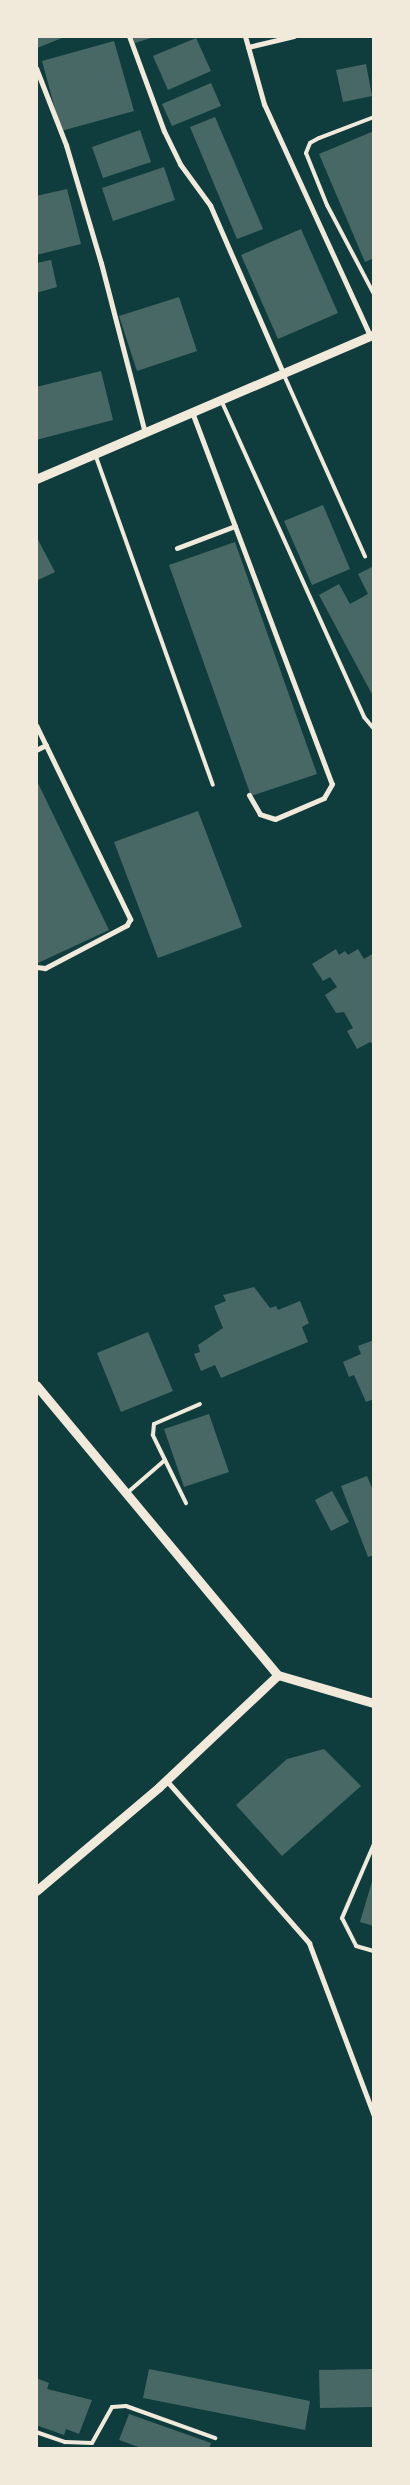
<!DOCTYPE html>
<style>
body{margin:0}
#map{position:relative;width:410px;height:2485px;overflow:hidden;background:#0f3d3e;font-family:Lora,serif}
div>[style]{position:absolute}
[style*='--x']{left:calc(var(--x)*1px);top:calc(var(--y)*1px);width:calc(var(--w)*1px);rotate:calc(var(--a)*1deg)}
.building>*{inset:0;background:#486865}
.service>*{height:4px;margin:-2px;padding:0 2px;transform-origin:2px;border-radius:2px;background:#f1e9da}
.minor>*{height:5px;margin:-2.5px;padding:0 2.5px;transform-origin:2.5px;border-radius:2.5px;background:#f1e9da}
.tertiary>*{height:9px;margin:-4.5px;padding:0 4.5px;transform-origin:4.5px;border-radius:4.5px;background:#f1e9da}
span{translate:-50% -50%;white-space:nowrap;text-align:center;line-height:1.15;-webkit-text-stroke:5px #f1e9da;paint-order:stroke}
.frame{position:absolute;inset:0;border:38px solid #f1e9da;pointer-events:none}
</style>
<div id="map">
<div class="building">
<i style="clip-path:polygon(36px 36px,67px 36px,37px 48px)"></i>
<i style="clip-path:polygon(132px 36px,154px 36px,154px 37px,135px 43px)"></i>
<i style="clip-path:polygon(196px 38px,211px 71px,168px 90px,153px 56px)"></i>
<i style="clip-path:polygon(114px 41px,134px 111px,61px 131px,42px 61px)"></i>
<i style="clip-path:polygon(366px 64px,372px 96px,343px 102px,336px 70px)"></i>
<i style="clip-path:polygon(211px 83px,221px 106px,172px 126px,162px 104px)"></i>
<i style="clip-path:polygon(215px 117px,263px 229px,237px 239px,190px 127px)"></i>
<i style="clip-path:polygon(140px 130px,151px 162px,103px 178px,92px 147px)"></i>
<i style="clip-path:polygon(374px 131px,374px 258px,365px 262px,319px 154px)"></i>
<i style="clip-path:polygon(164px 167px,175px 200px,113px 221px,102px 188px)"></i>
<i style="clip-path:polygon(67px 189px,81px 244px,36px 255px,36px 196px)"></i>
<i style="clip-path:polygon(301px 229px,338px 313px,278px 339px,241px 255px)"></i>
<i style="clip-path:polygon(51px 260px,57px 287px,36px 293px,36px 263px)"></i>
<i style="clip-path:polygon(179px 297px,197px 351px,137px 371px,119px 316px)"></i>
<i style="clip-path:polygon(101px 371px,113px 420px,36px 440px,36px 387px)"></i>
<i style="clip-path:polygon(323px 505px,350px 569px,312px 585px,284px 521px)"></i>
<i style="clip-path:polygon(36px 536px,55px 572px,36px 581px)"></i>
<i style="clip-path:polygon(235px 542px,317px 774px,251px 796px,169px 565px)"></i>
<i style="clip-path:polygon(374px 566px,374px 698px,319px 595px,339px 584px,350px 604px,368px 594px,358px 574px)"></i>
<i style="clip-path:polygon(36px 779px,109px 930px,38px 963px,36px 959px)"></i>
<i style="clip-path:polygon(198px 811px,242px 927px,158px 958px,114px 842px)"></i>
<i style="clip-path:polygon(336px 949px,339px 955px,345px 951px,348px 955px,358px 949px,364px 959px,374px 953px,374px 1045px,370px 1042px,357px 1049px,347px 1031px,353px 1028px,344px 1012px,336px 1013px,325px 995px,337px 987px,330px 977px,323px 981px,312px 964px)"></i>
<i style="clip-path:polygon(254px 1287px,270px 1308px,276px 1306px,278px 1310px,300px 1301px,309px 1323px,302px 1327px,308px 1342px,221px 1378px,215px 1365px,201px 1371px,194px 1354px,200px 1352px,198px 1345px,223px 1328px,214px 1306px,226px 1301px,223px 1295px)"></i>
<i style="clip-path:polygon(148px 1332px,173px 1391px,121px 1412px,97px 1353px)"></i>
<i style="clip-path:polygon(374px 1340px,374px 1399px,366px 1402px,354px 1375px,349px 1377px,343px 1362px,361px 1354px,358px 1346px)"></i>
<i style="clip-path:polygon(209px 1414px,229px 1472px,184px 1487px,164px 1429px)"></i>
<i style="clip-path:polygon(367px 1476px,374px 1493px,374px 1555px,368px 1557px,341px 1486px)"></i>
<i style="clip-path:polygon(332px 1491px,349px 1522px,331px 1531px,315px 1500px)"></i>
<i style="clip-path:polygon(324px 1749px,361px 1786px,282px 1856px,236px 1805px,287px 1759px)"></i>
<i style="clip-path:polygon(373px 1878px,374px 1878px,374px 1926px,360px 1922px)"></i>
<i style="clip-path:polygon(149px 2369px,310px 2401px,305px 2430px,143px 2398px)"></i>
<i style="clip-path:polygon(374px 2369px,374px 2407px,320px 2408px,319px 2370px)"></i>
<i style="clip-path:polygon(36px 2378px,49px 2383px,47px 2389px,92px 2400px,79px 2434px,66px 2429px,64px 2435px,36px 2425px)"></i>
<i style="clip-path:polygon(129px 2414px,211px 2443px,209px 2449px,144px 2449px,119px 2440px)"></i>
</div>
<div class="service">
<i style="--x:374;--y:117;--w:59;--a:159.1"></i>
<i style="--x:319;--y:138;--w:10;--a:151"></i>
<i style="--x:310;--y:143;--w:11;--a:112"></i>
<i style="--x:306;--y:153;--w:56;--a:68"></i>
<i style="--x:327;--y:205;--w:101;--a:62.2"></i>
<i style="--x:283;--y:373;--w:201;--a:65.9"></i>
<i style="--x:221;--y:400;--w:348;--a:65.7"></i>
<i style="--x:364;--y:717;--w:16;--a:50"></i>
<i style="--x:95;--y:454;--w:351;--a:70.4"></i>
<i style="--x:165;--y:1460;--w:48;--a:64"></i>
<i style="--x:127;--y:1493;--w:50;--a:-41"></i>
<i style="--x:165;--y:1460;--w:28;--a:-116"></i>
<i style="--x:153;--y:1435;--w:11;--a:-85"></i>
<i style="--x:154;--y:1424;--w:50;--a:-23.5"></i>
<i style="--x:374;--y:1844;--w:81;--a:113.4"></i>
<i style="--x:342;--y:1918;--w:31;--a:63"></i>
<i style="--x:356;--y:1946;--w:19;--a:16"></i>
<i style="--x:36;--y:2432;--w:31;--a:19"></i>
<i style="--x:65;--y:2442;--w:27;--a:2"></i>
<i style="--x:92;--y:2443;--w:41;--a:-60.9"></i>
<i style="--x:112;--y:2407;--w:14;--a:-4"></i>
<i style="--x:126;--y:2406;--w:95;--a:19.8"></i>
</div>
<div class="minor">
<i style="--x:129;--y:36;--w:101;--a:69.8"></i>
<i style="--x:164;--y:131;--w:37;--a:64"></i>
<i style="--x:180;--y:164;--w:51;--a:53.8"></i>
<i style="--x:210;--y:205;--w:183;--a:66.5"></i>
<i style="--x:245;--y:36;--w:71;--a:74.4"></i>
<i style="--x:264;--y:104;--w:255;--a:65.4"></i>
<i style="--x:248;--y:47;--w:47;--a:-13.4"></i>
<i style="--x:36;--y:68;--w:83;--a:68.7"></i>
<i style="--x:66;--y:145;--w:123;--a:73.5"></i>
<i style="--x:101;--y:263;--w:176;--a:75.5"></i>
<i style="--x:192;--y:412;--w:397;--a:69.4"></i>
<i style="--x:332;--y:784;--w:16;--a:120"></i>
<i style="--x:324;--y:798;--w:53;--a:156.8"></i>
<i style="--x:275;--y:819;--w:16;--a:-162"></i>
<i style="--x:260;--y:814;--w:22;--a:-120"></i>
<i style="--x:177;--y:548;--w:62;--a:-20.8"></i>
<i style="--x:36;--y:725;--w:216;--a:64.1"></i>
<i style="--x:130;--y:919;--w:7;--a:117"></i>
<i style="--x:127;--y:925;--w:93;--a:152.3"></i>
<i style="--x:45;--y:968;--w:9;--a:-174"></i>
<i style="--x:36;--y:750;--w:11;--a:-27"></i>
<i style="--x:166;--y:1780;--w:217;--a:48.7"></i>
<i style="--x:309;--y:1943;--w:185;--a:69.4"></i>
</div>
<div class="tertiary">
<i style="--x:36;--y:479;--w:368;--a:-23.2"></i>
<i style="--x:36;--y:1385;--w:378;--a:50.2"></i>
<i style="--x:278;--y:1675;--w:100;--a:16.3"></i>
<i style="--x:36;--y:1891;--w:161;--a:-40.2"></i>
<i style="--x:159;--y:1787;--w:163;--a:-43.3"></i>
</div>
<div class="frame"></div>
</div>
